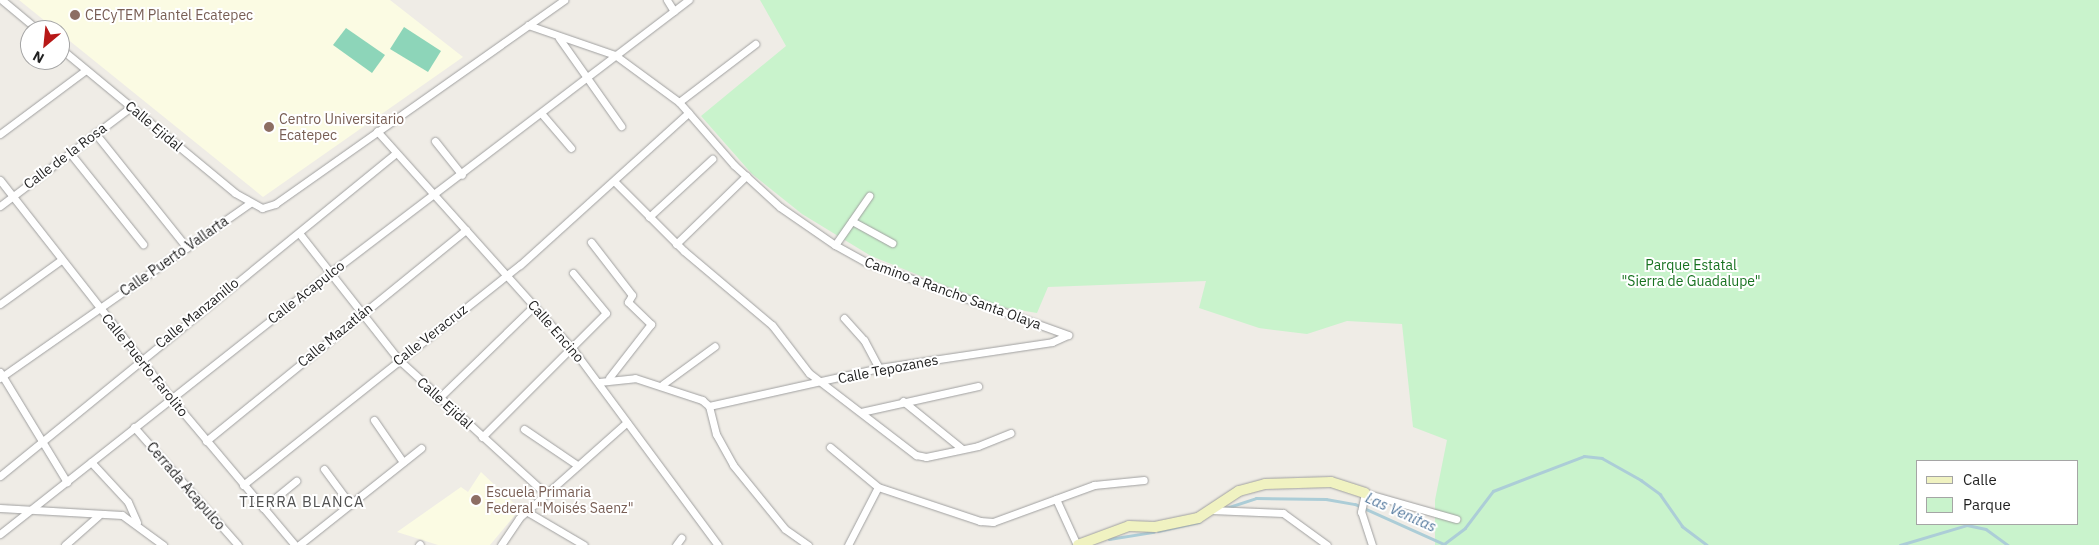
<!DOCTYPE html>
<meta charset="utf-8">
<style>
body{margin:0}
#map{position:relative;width:2099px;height:545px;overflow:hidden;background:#efece6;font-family:"IBM Plex Sans",sans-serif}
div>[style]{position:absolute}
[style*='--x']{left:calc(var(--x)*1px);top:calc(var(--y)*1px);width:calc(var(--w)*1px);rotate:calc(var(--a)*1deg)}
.education>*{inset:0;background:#fbfbe3}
.park>*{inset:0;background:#c9f3cc}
.pitch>*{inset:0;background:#8dd5b9}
.stream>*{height:2.5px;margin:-1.25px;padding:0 1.25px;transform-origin:1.25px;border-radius:1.25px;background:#accdd7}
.roads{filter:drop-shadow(0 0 1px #a0a0a0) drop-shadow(0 0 1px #a0a0a0)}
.street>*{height:7px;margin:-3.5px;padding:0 3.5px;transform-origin:3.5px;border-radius:3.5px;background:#fff}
.secondary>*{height:10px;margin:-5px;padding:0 5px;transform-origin:5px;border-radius:5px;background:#f0f2c1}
.dots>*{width:14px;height:14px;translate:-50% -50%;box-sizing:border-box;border:2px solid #fff;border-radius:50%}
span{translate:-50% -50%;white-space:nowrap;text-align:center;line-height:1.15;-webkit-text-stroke:4px #fff;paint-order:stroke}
.education-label{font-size:14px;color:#785e54}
.left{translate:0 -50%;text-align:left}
.street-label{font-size:14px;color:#1f1f1f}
.park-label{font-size:14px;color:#187220}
.neighbourhood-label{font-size:15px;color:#525252;letter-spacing:1px}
.water-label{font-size:15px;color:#53789d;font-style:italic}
.legend{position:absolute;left:1916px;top:460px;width:162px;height:65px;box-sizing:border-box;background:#fff;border:1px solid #a5a5a5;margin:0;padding:6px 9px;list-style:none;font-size:15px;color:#1f1f1f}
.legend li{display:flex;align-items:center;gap:10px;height:25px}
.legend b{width:25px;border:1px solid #a5a5a5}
.north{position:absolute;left:20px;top:20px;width:50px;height:50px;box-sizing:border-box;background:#fff;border:1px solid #a5a5a5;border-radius:50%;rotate:208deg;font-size:14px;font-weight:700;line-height:20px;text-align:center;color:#1f1f1f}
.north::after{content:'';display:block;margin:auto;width:18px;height:22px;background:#b71817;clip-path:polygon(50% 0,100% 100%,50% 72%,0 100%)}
</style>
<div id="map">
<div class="education">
<i style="clip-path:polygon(19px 0,390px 0,463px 57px,263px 197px)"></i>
<i style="clip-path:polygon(481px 472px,520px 509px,490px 545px,438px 545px,397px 532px,461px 487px,468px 492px)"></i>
</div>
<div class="park">
<i style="clip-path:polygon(evenodd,760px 0,2099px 0,2099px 545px,1435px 545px,1435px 500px,1447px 440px,1413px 427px,1402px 324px,1347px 321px,1307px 334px,1259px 328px,1199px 308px,1206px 281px,1048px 287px,1037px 313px,996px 306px,871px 256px,802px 214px,752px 174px,701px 116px,786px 46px,760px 0,1918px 461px,2078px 461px,2078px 524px,1918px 524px,1918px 461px)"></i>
</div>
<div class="pitch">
<i style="clip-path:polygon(404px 27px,441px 51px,428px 72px,390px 49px)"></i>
<i style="clip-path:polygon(346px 28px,385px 55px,372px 73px,333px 45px)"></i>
</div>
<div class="stream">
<i style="--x:1226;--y:508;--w:32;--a:-18"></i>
<i style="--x:1256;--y:498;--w:70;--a:0.8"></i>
<i style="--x:1326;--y:499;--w:29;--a:10"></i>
<i style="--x:1355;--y:504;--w:98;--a:24.2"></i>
<i style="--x:1444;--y:544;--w:26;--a:-37"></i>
<i style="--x:1465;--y:528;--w:46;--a:-52.9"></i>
<i style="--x:1493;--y:491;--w:97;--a:-21"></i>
<i style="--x:1584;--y:456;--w:18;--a:6"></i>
<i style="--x:1602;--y:458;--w:45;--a:29.4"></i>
<i style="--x:1641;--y:480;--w:24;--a:36"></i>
<i style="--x:1660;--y:494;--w:39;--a:55"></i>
<i style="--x:1682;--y:526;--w:31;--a:37"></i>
<i style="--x:1158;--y:531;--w:42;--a:-12.4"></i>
<i style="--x:1109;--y:539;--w:45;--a:-9"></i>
<i style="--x:1900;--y:545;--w:70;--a:-16.6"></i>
<i style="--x:1967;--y:525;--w:19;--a:12"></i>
<i style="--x:1986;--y:529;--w:27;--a:36"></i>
</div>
<div class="roads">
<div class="street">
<i style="--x:2;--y:0;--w:47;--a:39.8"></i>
<i style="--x:667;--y:0;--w:13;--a:58"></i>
<i style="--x:528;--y:25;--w:92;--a:19"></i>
<i style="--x:615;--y:55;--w:79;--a:36.3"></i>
<i style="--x:679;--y:102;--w:84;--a:48.9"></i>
<i style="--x:734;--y:165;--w:62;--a:42.4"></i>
<i style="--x:780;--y:207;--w:67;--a:34.6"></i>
<i style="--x:835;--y:245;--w:38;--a:29"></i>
<i style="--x:868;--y:263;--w:213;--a:19.8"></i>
<i style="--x:559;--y:38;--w:108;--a:54.8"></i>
<i style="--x:60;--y:48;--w:227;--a:39.6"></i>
<i style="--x:235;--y:193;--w:31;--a:29"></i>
<i style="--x:262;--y:208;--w:14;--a:-17"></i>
<i style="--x:275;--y:204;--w:354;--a:-35.2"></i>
<i style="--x:679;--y:102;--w:96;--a:-37.3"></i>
<i style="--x:541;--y:113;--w:46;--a:49.4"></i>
<i style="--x:377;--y:131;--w:292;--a:48.1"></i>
<i style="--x:572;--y:348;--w:245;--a:53.5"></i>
<i style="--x:95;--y:133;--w:147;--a:51.3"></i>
<i style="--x:0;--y:134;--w:107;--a:-36.7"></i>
<i style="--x:435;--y:141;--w:43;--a:51.5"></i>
<i style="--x:70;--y:153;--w:117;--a:51.3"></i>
<i style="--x:0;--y:180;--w:277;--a:51.9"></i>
<i style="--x:171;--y:398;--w:192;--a:49.9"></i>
<i style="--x:614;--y:181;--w:99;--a:45"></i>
<i style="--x:684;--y:251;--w:115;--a:40.1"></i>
<i style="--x:772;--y:325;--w:61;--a:52.4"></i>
<i style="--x:809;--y:373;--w:135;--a:37.5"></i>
<i style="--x:916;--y:455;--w:10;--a:11"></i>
<i style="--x:926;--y:457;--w:53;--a:-11.9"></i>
<i style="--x:978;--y:446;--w:35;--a:-22"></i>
<i style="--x:0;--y:206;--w:164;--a:-37.1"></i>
<i style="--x:649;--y:217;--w:86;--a:-42.6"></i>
<i style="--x:852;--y:221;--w:46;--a:28.8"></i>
<i style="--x:299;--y:233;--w:160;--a:51.8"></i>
<i style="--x:398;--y:359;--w:200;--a:42.4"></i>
<i style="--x:591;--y:242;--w:67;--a:52.3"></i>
<i style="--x:632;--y:295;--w:8;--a:120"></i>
<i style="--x:628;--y:302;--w:32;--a:44"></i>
<i style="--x:651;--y:324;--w:68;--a:127.9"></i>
<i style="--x:676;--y:244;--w:98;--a:-44.2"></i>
<i style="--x:835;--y:245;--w:60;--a:-55.2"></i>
<i style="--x:0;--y:304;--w:75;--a:-35.8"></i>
<i style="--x:844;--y:318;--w:30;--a:48"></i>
<i style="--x:864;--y:340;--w:32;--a:62"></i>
<i style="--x:0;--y:372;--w:129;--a:58.7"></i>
<i style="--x:0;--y:378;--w:305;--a:-35"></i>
<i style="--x:599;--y:382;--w:36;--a:-6"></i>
<i style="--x:635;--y:378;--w:71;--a:18.2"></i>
<i style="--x:702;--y:400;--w:9;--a:41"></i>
<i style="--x:709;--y:406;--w:29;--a:76"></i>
<i style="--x:716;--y:434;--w:35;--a:61"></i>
<i style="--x:733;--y:465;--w:82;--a:50.9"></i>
<i style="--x:785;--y:529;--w:28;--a:35"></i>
<i style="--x:663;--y:384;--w:64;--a:-36.2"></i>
<i style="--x:438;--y:399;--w:135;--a:-44.1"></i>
<i style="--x:903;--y:401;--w:75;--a:39"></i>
<i style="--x:709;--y:406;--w:174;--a:-12.6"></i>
<i style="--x:879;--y:368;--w:175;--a:-8.5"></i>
<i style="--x:1052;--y:342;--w:17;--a:-24"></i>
<i style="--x:861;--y:412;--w:120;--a:-12.5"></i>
<i style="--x:374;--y:420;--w:51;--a:55.4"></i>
<i style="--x:134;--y:427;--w:157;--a:48.6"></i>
<i style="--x:524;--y:429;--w:64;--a:34.2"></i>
<i style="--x:482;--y:437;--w:175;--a:-45"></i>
<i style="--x:606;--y:313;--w:52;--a:-129.5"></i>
<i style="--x:206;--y:441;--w:335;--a:-39.1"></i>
<i style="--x:830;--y:447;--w:62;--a:39.8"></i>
<i style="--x:878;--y:487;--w:108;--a:18.4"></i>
<i style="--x:980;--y:521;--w:13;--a:4"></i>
<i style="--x:993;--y:522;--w:108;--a:-20.1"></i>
<i style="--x:1094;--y:485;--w:50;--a:-5.7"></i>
<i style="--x:91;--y:462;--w:54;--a:47.2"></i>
<i style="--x:128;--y:502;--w:22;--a:66"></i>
<i style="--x:324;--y:469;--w:44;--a:53.4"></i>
<i style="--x:0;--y:476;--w:511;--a:-39.2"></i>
<i style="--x:243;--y:485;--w:354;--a:-38.5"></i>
<i style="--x:520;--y:265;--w:227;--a:-42.1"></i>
<i style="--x:1056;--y:499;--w:51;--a:65.5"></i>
<i style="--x:0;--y:508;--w:122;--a:3.3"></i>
<i style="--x:122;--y:515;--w:51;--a:36.2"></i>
<i style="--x:263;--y:508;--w:43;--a:-39.3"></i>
<i style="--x:1211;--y:510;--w:72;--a:2.4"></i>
<i style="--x:1283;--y:513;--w:54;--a:36"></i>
<i style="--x:526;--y:511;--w:67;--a:30.4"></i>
<i style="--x:0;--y:534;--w:421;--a:-38.3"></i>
<i style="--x:330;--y:273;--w:451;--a:-37.3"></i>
<i style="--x:65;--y:545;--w:44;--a:-41.3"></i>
<i style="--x:299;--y:545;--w:156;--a:-38.5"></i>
<i style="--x:419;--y:545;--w:1;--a:-45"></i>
<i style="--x:501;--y:545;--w:32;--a:-56"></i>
<i style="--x:519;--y:518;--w:144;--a:-41.6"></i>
<i style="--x:676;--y:545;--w:9;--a:-54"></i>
<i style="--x:848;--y:545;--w:65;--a:-62.7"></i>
<i style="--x:1372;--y:545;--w:35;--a:-108"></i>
<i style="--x:1361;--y:512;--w:19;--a:-78"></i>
<i style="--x:1365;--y:493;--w:95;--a:15.9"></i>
</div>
<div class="secondary">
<i style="--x:1078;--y:545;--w:54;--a:-20.4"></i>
<i style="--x:1129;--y:526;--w:26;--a:2"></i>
<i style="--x:1155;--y:527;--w:44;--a:-11.8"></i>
<i style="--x:1198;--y:518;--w:49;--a:-33.4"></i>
<i style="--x:1239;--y:491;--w:27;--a:-15"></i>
<i style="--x:1265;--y:484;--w:66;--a:-1.7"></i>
<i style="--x:1331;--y:482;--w:36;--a:18"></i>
</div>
</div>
<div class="dots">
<i style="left:75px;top:15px;background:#8d6e63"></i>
<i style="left:269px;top:127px;background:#8d6e63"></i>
<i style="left:476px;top:500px;background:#8d6e63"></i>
</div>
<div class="education-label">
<span class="left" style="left:85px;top:15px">CECyTEM Plantel Ecatepec</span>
<span class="left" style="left:279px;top:127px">Centro Universitario<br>Ecatepec</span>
<span class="left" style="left:486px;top:500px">Escuela Primaria<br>Federal "Moisés Saenz"</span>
</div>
<div class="street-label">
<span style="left:154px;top:126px;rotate:40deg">Calle Ejidal</span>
<span style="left:65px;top:156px;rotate:-37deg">Calle de la Rosa</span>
<span style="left:174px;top:256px;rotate:-35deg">Calle Puerto Vallarta</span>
<span style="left:306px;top:292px;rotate:-38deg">Calle Acapulco</span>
<span style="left:953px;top:293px;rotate:20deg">Camino a Rancho Santa Olaya</span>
<span style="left:197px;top:313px;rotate:-39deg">Calle Manzanillo</span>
<span style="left:556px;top:331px;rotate:49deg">Calle Encino</span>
<span style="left:335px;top:335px;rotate:-39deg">Calle Mazatlán</span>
<span style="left:430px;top:335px;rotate:-38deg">Calle Veracruz</span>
<span style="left:145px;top:365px;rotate:51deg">Calle Puerto Farolito</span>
<span style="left:888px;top:369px;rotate:-11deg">Calle Tepozanes</span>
<span style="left:445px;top:403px;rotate:42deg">Calle Ejidal</span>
<span style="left:186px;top:486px;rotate:49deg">Cerrada Acapulco</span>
</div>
<div class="park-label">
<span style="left:1691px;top:273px">Parque Estatal<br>"Sierra de Guadalupe"</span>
</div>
<div class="neighbourhood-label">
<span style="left:302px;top:502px">TIERRA BLANCA</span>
</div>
<div class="water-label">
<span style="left:1401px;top:512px;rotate:24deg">Las Venitas</span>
</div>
<ul class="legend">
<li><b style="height:6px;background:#f0f2c1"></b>Calle</li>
<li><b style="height:14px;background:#c9f3cc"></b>Parque</li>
</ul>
<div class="north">N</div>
</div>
